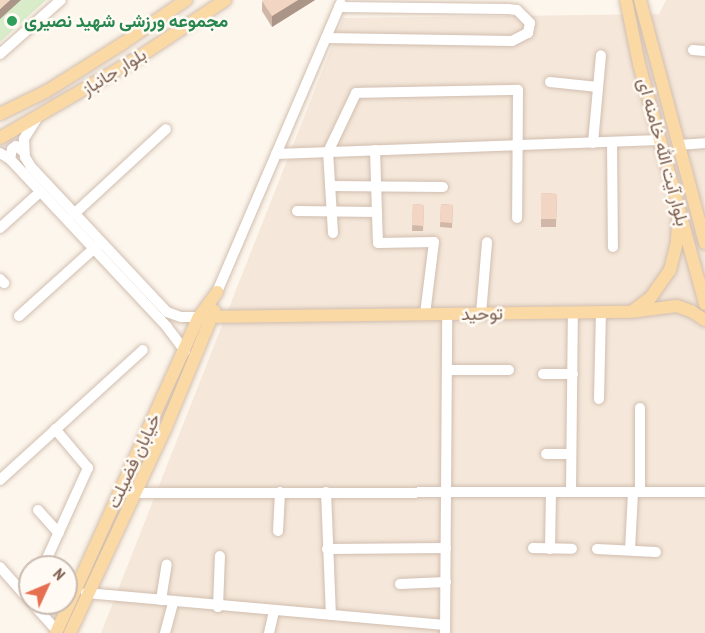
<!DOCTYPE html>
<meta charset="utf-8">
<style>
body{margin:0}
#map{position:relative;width:705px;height:633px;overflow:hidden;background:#fdf6ec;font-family:"PT Sans Narrow",Vazirmatn,sans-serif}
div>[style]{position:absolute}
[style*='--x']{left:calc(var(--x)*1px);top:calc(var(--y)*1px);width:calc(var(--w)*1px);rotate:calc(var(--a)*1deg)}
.residential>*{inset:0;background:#f5e8da}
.green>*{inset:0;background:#d8ecc9}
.roads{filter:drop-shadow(0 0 2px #d1beb0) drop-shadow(0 0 2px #d1beb0)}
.minor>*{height:10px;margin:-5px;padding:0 5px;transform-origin:5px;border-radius:5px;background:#fff}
.major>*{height:12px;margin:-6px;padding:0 6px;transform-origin:6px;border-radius:6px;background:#fbd9a5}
.wall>*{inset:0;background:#d1b7a8}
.shaded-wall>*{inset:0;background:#aa9588}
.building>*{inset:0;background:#f3d5c3}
.dots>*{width:16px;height:16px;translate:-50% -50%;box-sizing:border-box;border:3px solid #fffaf3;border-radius:50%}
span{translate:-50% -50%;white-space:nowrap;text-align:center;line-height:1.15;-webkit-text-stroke:5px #fffaf3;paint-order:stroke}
.leisure-label{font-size:18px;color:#27864d;font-weight:700}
.left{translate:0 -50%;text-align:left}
.street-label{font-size:18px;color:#7a5c4d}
.north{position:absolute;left:18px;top:555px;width:60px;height:60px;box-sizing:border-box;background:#fffaf3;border:2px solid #cabbb1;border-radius:50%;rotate:46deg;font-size:16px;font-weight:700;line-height:24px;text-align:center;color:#7a5c4d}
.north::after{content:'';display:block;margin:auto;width:21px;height:27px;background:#e76f51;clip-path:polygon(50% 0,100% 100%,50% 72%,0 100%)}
</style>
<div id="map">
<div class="residential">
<i style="clip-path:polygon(666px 0,705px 0,705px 633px,101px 633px,343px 18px,659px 14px)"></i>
</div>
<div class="green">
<i style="clip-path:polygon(0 0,46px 0,0 42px)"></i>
</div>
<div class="roads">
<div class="minor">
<i style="--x:326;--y:38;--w:186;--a:0.9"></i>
<i style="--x:512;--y:41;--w:18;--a:-27"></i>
<i style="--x:528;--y:33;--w:10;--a:-79"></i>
<i style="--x:530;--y:23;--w:18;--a:-135"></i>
<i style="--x:517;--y:10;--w:9;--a:-174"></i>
<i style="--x:508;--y:9;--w:169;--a:-179.3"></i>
<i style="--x:693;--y:50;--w:12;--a:5"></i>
<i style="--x:0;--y:54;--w:81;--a:-41.5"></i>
<i style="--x:550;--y:82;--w:48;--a:5.9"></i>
<i style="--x:37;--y:118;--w:25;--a:122"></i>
<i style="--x:24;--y:139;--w:18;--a:87"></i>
<i style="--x:25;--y:157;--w:12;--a:59"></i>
<i style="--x:31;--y:167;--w:199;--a:46.8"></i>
<i style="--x:167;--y:312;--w:15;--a:20"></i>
<i style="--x:181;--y:317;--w:18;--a:0"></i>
<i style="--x:612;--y:142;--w:105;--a:89.5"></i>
<i style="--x:593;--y:143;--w:88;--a:-84.8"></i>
<i style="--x:678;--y:145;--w:27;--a:-4"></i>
<i style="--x:375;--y:150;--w:93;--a:88.2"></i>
<i style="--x:378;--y:243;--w:56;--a:-1"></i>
<i style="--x:434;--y:242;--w:73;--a:97.1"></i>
<i style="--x:0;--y:153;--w:12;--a:31"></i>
<i style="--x:10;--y:159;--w:230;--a:46.9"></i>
<i style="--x:167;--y:327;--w:30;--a:53"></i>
<i style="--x:276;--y:154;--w:384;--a:-2.1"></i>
<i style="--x:10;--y:159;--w:10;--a:-79"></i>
<i style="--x:12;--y:149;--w:5;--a:-37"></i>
<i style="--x:16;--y:146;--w:10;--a:37"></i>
<i style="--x:330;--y:186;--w:113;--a:0.5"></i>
<i style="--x:297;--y:211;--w:80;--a:0.7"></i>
<i style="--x:74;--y:214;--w:125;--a:-42.7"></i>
<i style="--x:0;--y:228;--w:54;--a:-42"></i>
<i style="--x:333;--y:233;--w:81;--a:-93.5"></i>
<i style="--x:328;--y:152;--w:65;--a:-64.6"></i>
<i style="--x:356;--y:93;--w:162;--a:-1.1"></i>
<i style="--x:518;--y:90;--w:128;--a:90.4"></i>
<i style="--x:0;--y:279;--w:6;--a:45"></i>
<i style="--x:217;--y:292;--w:314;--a:-66.8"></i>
<i style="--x:481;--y:314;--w:72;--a:-85.2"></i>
<i style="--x:19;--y:316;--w:108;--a:-42"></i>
<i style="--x:447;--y:370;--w:62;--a:0"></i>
<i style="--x:543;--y:374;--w:30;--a:0"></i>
<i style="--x:599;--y:399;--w:86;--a:-88.7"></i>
<i style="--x:546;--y:454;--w:25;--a:0"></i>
<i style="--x:0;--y:480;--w:193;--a:-42.3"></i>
<i style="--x:326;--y:492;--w:123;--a:87.7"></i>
<i style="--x:571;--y:492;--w:179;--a:-89.4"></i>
<i style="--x:640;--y:492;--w:84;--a:-90"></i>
<i style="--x:135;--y:493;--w:570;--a:-0.1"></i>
<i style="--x:38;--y:510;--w:31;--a:48"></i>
<i style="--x:278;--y:531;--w:39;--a:-87"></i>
<i style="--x:533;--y:548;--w:39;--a:1"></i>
<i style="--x:327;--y:549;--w:119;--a:-0.5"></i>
<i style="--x:550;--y:549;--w:57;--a:-89"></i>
<i style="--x:597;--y:549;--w:59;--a:2.9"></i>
<i style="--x:630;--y:550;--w:58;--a:-87"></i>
<i style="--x:0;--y:567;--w:45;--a:48.6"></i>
<i style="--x:43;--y:567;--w:109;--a:-65.6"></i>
<i style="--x:88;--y:468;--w:51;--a:-130.2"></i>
<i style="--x:400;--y:584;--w:46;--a:-2.5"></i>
<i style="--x:86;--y:593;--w:360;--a:5.1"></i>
<i style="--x:161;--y:600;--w:36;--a:-81"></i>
<i style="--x:32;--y:603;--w:38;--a:48"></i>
<i style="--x:38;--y:603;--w:20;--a:15"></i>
<i style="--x:57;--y:608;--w:13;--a:-23"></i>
<i style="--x:218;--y:607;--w:51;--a:-87.8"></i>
<i style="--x:165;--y:633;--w:31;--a:-75"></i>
<i style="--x:269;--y:633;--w:22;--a:-77"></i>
<i style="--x:445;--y:633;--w:319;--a:-89.6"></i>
</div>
<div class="major">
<i style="--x:626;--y:0;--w:65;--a:78.5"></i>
<i style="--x:639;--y:64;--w:249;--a:74.6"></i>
<i style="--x:640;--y:0;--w:252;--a:75"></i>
<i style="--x:0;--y:114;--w:52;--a:-26.1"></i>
<i style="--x:47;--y:91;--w:89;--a:-32.1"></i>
<i style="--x:122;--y:44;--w:78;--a:-34.5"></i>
<i style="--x:0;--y:138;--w:157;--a:-30.2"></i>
<i style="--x:136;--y:59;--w:107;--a:-33.5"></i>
<i style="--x:634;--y:310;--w:21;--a:-37"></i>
<i style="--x:651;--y:297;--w:33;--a:-55"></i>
<i style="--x:670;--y:270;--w:30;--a:-76"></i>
<i style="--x:677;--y:241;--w:21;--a:-87"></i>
<i style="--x:199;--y:317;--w:431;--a:-0.7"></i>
<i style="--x:630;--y:312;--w:47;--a:-7.3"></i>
<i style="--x:677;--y:306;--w:15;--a:20"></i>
<i style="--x:691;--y:311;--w:17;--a:33"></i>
<i style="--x:56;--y:633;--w:347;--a:-65.7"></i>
<i style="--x:199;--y:317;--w:31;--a:-54"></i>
<i style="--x:70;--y:633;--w:227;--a:-65"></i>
<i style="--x:166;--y:427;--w:126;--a:-67.5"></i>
</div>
</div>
<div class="wall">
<i style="clip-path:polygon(315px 0,272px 27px,262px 11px,262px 1px)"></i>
<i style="clip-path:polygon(541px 193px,557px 194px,556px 227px,541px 227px)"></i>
<i style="clip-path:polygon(413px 204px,424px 205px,423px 231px,412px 231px)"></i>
<i style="clip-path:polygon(441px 204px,453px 205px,452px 228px,440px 227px)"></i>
</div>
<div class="shaded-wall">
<i style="clip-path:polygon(10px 0,21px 0,0 19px,0 9px)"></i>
<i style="clip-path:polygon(298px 0,315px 0,272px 27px,272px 16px)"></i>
</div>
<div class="building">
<i style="clip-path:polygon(0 0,10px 0,0 9px)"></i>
<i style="clip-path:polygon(263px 0,298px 0,272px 16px,262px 1px)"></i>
<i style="clip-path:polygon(541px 193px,557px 194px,556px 219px,541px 219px)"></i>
<i style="clip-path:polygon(413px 204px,424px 205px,423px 226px,412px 225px)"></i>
<i style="clip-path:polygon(441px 204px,453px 205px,452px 223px,440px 222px)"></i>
</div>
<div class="dots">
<i style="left:12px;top:21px;background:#2e9e5b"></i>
</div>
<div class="leisure-label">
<span class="left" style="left:24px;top:21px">مجموعه ورزشی شهید نصیری</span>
</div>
<div class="street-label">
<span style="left:114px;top:72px;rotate:-32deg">بلوار جانباز</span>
<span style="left:663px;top:152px;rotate:75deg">بلوار آیت الله خامنه ای</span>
<span style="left:482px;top:314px;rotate:-1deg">توحید</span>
<span style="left:134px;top:461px;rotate:-65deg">خیابان فضیلت</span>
</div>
<div class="north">N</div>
</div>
